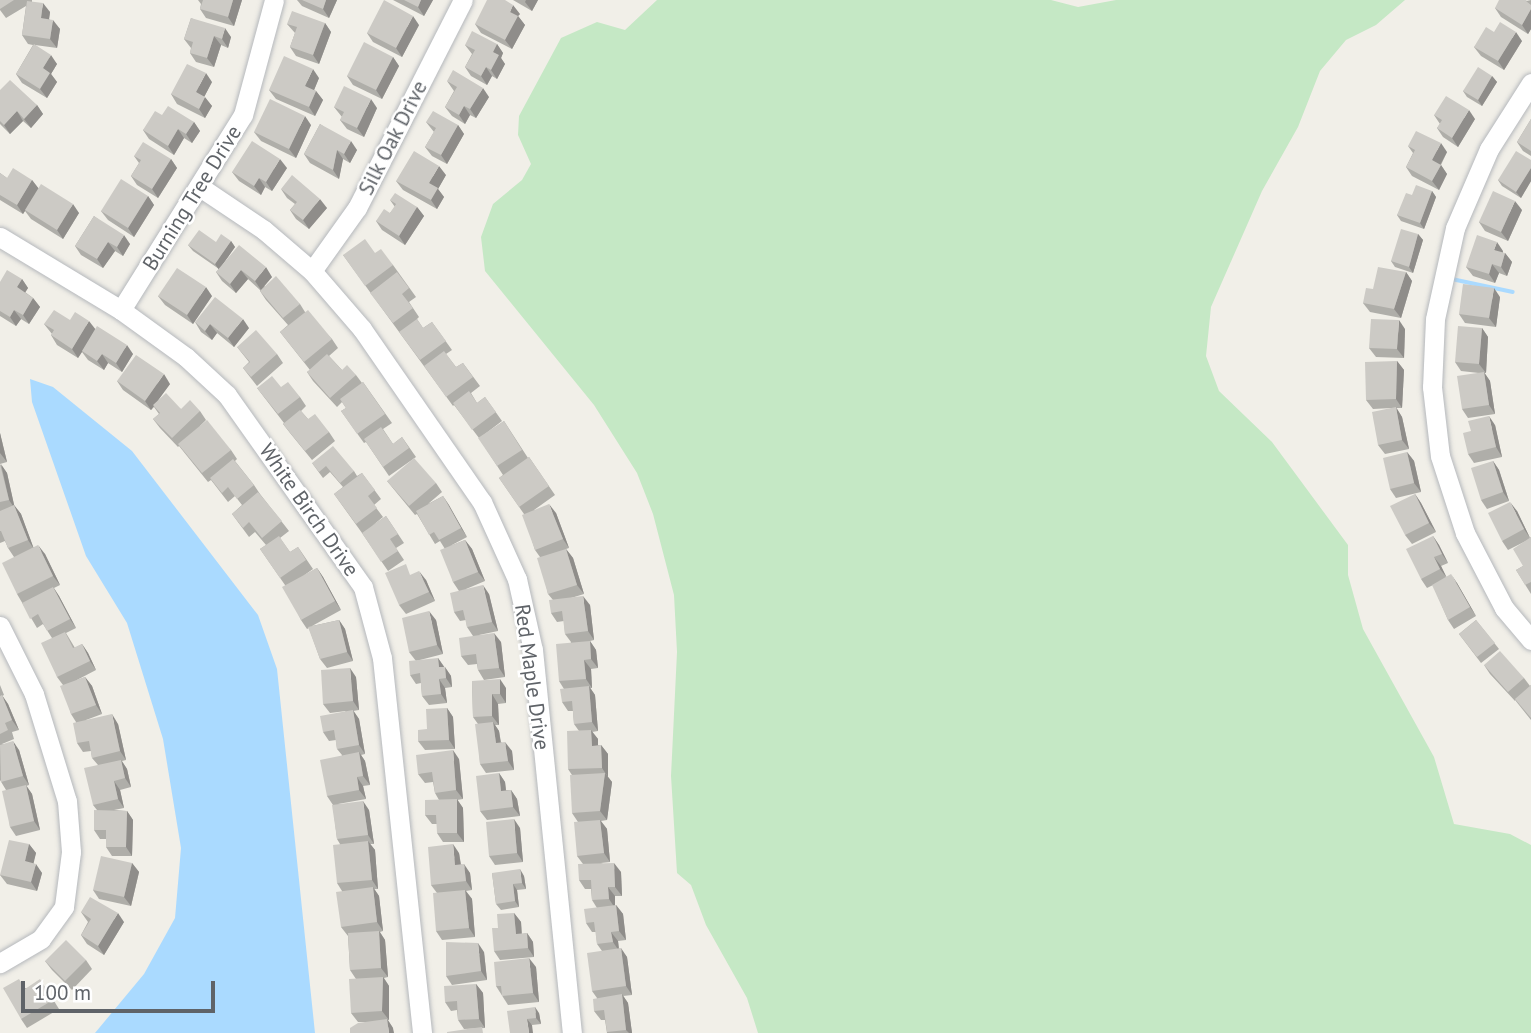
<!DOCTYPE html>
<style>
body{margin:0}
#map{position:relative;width:1531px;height:1033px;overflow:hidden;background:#f1efe8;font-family:"PT Sans",sans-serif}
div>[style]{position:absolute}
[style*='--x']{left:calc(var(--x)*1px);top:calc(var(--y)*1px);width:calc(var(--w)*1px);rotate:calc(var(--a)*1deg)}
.green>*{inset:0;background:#c5e8c5}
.water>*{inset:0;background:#aadaff}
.stream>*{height:3.5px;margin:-1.75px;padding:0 1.75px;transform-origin:1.75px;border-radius:1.75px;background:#aadaff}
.roads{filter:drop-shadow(0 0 2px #b5b8bc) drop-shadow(0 0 2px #b5b8bc)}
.minor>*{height:19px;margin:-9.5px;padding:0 9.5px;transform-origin:9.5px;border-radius:9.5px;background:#fff}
.wall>*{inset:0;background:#afaea9}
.shaded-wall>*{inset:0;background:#8f8d8a}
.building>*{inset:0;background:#cccac5}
span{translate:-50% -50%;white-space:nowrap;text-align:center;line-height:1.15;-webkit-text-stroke:5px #fff;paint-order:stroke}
.street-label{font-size:21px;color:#5f6368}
.scale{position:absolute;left:21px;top:981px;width:194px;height:32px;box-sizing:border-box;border:4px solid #5f6368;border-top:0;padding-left:9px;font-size:21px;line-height:24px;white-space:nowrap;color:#5f6368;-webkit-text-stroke:5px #fff;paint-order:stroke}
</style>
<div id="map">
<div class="green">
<i style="clip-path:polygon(657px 0,1051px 0,1078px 7px,1116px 0,1405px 0,1376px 25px,1346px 40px,1320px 71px,1298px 127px,1262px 191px,1211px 307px,1206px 356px,1219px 391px,1272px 442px,1348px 545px,1348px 575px,1363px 629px,1434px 757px,1454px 824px,1510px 834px,1531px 845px,1531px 1033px,758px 1033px,747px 998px,706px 925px,691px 885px,677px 873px,671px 776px,677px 652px,674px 595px,653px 514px,637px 473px,594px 405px,485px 271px,481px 237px,493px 204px,522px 180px,531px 164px,518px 135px,519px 116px,561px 38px,597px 22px,625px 30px)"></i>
</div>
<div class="water">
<i style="clip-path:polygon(30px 379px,53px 387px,132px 451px,258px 615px,277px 669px,315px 1033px,95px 1033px,144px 974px,175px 918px,181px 848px,163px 739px,127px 623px,86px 556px,32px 402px)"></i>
</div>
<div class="stream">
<i style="--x:1452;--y:279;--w:62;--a:12"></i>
</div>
<div class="roads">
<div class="minor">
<i style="--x:1531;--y:83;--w:78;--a:122.5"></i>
<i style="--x:1489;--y:149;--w:86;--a:113.3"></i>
<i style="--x:1455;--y:228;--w:93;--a:102.4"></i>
<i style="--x:1435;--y:319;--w:68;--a:92.5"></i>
<i style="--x:1432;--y:387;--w:69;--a:83.4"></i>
<i style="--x:1440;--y:456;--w:81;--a:72"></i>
<i style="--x:1465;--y:533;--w:85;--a:62.5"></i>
<i style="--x:1504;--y:608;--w:42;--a:49.8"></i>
<i style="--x:200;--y:187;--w:77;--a:33.9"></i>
<i style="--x:264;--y:230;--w:63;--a:40.5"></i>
<i style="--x:312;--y:271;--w:77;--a:49.2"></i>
<i style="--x:362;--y:329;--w:211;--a:55.3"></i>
<i style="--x:482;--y:502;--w:85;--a:65.6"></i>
<i style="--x:517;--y:579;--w:73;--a:77.3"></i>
<i style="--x:533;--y:650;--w:385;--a:84.2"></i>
<i style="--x:0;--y:237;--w:141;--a:31.1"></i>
<i style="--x:121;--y:310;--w:80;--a:35.9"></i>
<i style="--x:186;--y:357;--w:56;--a:42.8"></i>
<i style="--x:227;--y:395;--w:235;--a:54.7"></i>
<i style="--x:363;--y:587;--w:73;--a:75"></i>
<i style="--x:382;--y:658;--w:377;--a:83.9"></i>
<i style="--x:312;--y:271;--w:77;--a:-54.5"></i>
<i style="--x:357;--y:208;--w:233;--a:-63"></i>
<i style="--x:121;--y:310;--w:230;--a:-58"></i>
<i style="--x:243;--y:115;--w:119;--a:-74.9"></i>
<i style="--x:0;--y:626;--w:76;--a:63.4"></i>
<i style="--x:34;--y:694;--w:112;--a:72.9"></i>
<i style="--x:67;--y:801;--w:51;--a:85.5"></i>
<i style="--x:71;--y:852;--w:55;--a:97.3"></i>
<i style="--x:64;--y:907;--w:39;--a:126"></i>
<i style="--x:41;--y:939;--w:48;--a:149.7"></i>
</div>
</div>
<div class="wall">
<i style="clip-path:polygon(0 0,32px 0,32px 2px,50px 12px,49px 19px,60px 29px,57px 48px,35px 45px,57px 64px,51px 74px,57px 82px,47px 98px,22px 83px,16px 74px,33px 45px,28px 44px,22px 35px,26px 6px,6px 18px,0 10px)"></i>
<i style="clip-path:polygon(198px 0,242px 0,234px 26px,206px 18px,200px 9px,201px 4px)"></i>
<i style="clip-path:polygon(297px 0,337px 0,329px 18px,302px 6px)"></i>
<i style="clip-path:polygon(393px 0,433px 0,424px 16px)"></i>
<i style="clip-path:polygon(513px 0,538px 0,532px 11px)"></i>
<i style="clip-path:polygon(1531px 0,1531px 29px,1528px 34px,1501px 17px,1495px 8px)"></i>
<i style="clip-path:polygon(520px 14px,518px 16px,525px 25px,512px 49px,481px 33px,475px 24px)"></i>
<i style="clip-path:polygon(191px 18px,231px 37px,228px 48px,221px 45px,214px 67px,196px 62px,190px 53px,191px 48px,184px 39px)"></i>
<i style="clip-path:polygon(325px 23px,331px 32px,319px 64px,296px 56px,290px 47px,295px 33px,287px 24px)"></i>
<i style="clip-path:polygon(419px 25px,402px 57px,373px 42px,367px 33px)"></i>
<i style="clip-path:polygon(1494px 32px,1522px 41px,1504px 70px,1481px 56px,1474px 47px)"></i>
<i style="clip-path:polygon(497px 44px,503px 53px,501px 58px,505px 64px,497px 79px,492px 76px,487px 85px,471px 76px,465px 67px,472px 54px,465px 45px)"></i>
<i style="clip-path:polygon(393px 57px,399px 66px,382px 99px,353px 85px,347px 76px)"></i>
<i style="clip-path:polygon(1492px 76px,1497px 82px,1482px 106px,1467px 97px,1463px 91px)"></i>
<i style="clip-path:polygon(319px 78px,314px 90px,316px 91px,323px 100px,315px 116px,276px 99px,269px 90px)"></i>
<i style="clip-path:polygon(447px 81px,489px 97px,476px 118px,470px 115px,465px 124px,452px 116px,445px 107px,454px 91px)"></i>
<i style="clip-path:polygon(212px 82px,204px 97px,212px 106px,205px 118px,177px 104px,171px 94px)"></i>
<i style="clip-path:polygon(0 90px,37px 105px,43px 114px,31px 128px,23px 121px,10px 134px,0 124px)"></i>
<i style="clip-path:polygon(334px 107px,377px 108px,364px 137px,347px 129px,340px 120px,342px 117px)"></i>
<i style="clip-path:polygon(162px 115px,194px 122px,200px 131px,192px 143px,184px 138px,174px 155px,149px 139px,143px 130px)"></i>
<i style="clip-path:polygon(1434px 115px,1475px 119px,1458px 147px,1443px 137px,1437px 128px,1440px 124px)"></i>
<i style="clip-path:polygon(1531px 119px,1531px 156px,1523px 151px,1517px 142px)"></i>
<i style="clip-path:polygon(426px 122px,458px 125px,464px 134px,447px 164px,432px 156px,425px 147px,434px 132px)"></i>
<i style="clip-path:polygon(320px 124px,357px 150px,350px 163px,343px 159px,339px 179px,310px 163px,304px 154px)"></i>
<i style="clip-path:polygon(311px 125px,296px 158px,261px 141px,254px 132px)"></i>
<i style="clip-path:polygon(1408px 146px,1447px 152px,1441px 165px,1447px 174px,1439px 190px,1412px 176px,1406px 167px,1413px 153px)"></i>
<i style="clip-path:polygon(134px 156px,171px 159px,177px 168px,158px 198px,137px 185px,131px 176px,139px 163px)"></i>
<i style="clip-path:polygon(1531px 160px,1531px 181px,1521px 198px,1502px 186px,1498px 180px)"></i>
<i style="clip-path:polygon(287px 168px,272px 191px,265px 187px,261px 195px,239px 181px,232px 172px)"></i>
<i style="clip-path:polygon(0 173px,7px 178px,32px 180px,38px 188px,79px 213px,63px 239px,31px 219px,25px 211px,23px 214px,0 200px)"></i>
<i style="clip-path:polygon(446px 175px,438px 189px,444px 197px,437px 209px,403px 190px,396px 181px)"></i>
<i style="clip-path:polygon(281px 189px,327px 208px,309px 229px,296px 219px,290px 210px,295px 204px,287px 198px)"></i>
<i style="clip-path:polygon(1432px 191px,1436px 197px,1424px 229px,1401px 221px,1397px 215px,1412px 195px)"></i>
<i style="clip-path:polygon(148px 196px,154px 205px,134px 237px,108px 220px,101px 211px)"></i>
<i style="clip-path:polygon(390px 200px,417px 207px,424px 216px,405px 245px,382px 230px,376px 221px,390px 213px,395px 207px)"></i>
<i style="clip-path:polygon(1522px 210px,1508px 241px,1485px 231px,1479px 222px)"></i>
<i style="clip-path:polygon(94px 216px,130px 244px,123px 256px,115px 251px,103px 268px,81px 255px,75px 246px)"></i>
<i style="clip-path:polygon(1418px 234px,1423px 240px,1413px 273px,1395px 267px,1391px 261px)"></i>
<i style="clip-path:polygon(231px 241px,235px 247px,222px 265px,272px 277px,264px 286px,300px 304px,305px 312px,332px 339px,338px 348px,329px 356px,342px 370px,356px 375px,362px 383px,363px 382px,392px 423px,383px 429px,393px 444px,402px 437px,416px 457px,389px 476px,366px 442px,364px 443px,341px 411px,346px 408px,342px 402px,337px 407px,313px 381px,307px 372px,310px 370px,280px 332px,288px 325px,266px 300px,260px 291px,260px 290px,248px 279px,236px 293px,222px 281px,216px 272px,219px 269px,193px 251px,188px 245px)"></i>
<i style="clip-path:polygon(1503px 251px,1503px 253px,1505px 253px,1512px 262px,1507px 276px,1499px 273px,1495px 283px,1473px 276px,1466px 267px)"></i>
<i style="clip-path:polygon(375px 253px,393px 265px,416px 297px,409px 302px,419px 317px,417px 319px,423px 328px,432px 322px,452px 350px,446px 354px,456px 367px,463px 363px,480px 386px,471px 393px,477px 403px,485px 397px,502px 421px,481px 437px,504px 421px,528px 458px,529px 457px,555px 495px,534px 510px,556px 513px,569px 548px,566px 549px,573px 558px,584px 594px,571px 598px,590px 605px,594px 640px,590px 641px,596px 650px,598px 668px,591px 669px,592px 688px,590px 688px,595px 695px,598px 731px,592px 732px,598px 739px,598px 745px,601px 745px,608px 754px,608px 777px,612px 782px,607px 820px,601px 821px,607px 829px,610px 862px,601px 863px,621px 872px,622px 896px,615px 896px,615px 905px,616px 905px,623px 914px,626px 940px,618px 941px,619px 948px,627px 957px,632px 995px,623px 996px,628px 1003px,632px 1033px,607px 1033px,605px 1020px,601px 1020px,594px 1011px,597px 998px,592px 991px,602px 951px,597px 944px,596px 932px,592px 932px,586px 923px,597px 908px,592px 900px,591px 889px,585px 889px,579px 880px,583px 864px,577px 856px,578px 822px,572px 813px,572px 775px,568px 769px,579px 731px,574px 724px,573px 711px,568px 711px,562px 702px,564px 689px,559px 681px,571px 642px,565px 634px,564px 621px,557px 622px,551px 613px,553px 600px,548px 594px,540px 557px,535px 550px,524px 514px,499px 478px,503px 475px,479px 438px,454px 405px,453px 406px,343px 255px)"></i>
<i style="clip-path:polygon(1406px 272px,1412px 281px,1401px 318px,1370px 312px,1363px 303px)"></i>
<i style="clip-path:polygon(22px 279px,28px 288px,25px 292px,33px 298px,40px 307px,29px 324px,21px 319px,16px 326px,0 316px,0 282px)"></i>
<i style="clip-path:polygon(158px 296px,212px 296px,193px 324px,165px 305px)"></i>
<i style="clip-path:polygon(1500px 297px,1496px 327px,1465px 323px,1459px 314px)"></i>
<i style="clip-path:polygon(70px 320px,95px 329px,133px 354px,122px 372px,108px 363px,104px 370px,88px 360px,82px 352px,78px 358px,57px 345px,51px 335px,52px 334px,44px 324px)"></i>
<i style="clip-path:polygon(195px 322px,249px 328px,234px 347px,217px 333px,212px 340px,201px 332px)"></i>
<i style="clip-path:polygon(1482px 328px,1488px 337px,1486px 373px,1484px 373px,1490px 381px,1495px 414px,1468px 418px,1462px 409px,1479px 373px,1461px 371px,1455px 362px)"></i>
<i style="clip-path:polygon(1405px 329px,1404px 358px,1376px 357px,1369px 348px)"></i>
<i style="clip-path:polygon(237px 347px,277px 354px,283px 363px,257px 386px,243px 368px,249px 362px)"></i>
<i style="clip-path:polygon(1397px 361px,1404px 370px,1402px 408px,1396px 408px,1402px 417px,1409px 449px,1385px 454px,1378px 445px,1392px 408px,1373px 409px,1366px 400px)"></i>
<i style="clip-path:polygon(117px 381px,170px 384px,158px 400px,181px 409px,200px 411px,206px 420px,200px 426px,231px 450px,237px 459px,235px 461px,254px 485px,260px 494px,289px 531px,280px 538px,290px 552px,298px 547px,313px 569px,303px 576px,317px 568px,323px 577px,341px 610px,312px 626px,339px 620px,345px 629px,353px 661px,327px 668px,320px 659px,309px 628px,307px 629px,301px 620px,285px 585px,260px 549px,266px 545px,255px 532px,249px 537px,232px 514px,242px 505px,235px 496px,228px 502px,211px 480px,208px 482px,179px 446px,178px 447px,160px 428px,153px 419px,159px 414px,154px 407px,151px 410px,123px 390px)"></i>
<i style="clip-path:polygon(281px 387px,300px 397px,306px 406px,301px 411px,308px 419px,329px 432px,335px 441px,312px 460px,290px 433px,283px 424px,284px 423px,257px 388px)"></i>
<i style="clip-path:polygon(1495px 425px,1502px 457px,1474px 463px,1468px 454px)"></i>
<i style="clip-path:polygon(0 433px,7px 462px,0 464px)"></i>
<i style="clip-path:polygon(1407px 452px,1414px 461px,1421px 492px,1396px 498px,1390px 489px)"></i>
<i style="clip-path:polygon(1493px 461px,1499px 470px,1509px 501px,1487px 509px,1481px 500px)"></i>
<i style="clip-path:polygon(312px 463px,354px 471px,357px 476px,362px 473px,381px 499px,374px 505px,383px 517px,372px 526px,386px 516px,404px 543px,396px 548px,404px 560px,388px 571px,362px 533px,334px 494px,343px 487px,330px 472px,323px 478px)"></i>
<i style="clip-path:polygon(0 464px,7px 473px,14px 505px,21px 514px,33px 547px,45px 554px,60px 585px,54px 588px,59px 596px,76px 628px,66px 633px,75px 648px,82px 644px,88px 653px,96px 670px,75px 681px,85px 677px,92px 686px,102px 714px,86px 720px,118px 724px,126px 760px,122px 761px,127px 769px,131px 787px,120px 790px,124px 808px,114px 810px,127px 811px,133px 820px,132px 856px,112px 856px,106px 847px,106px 839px,100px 839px,94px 830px,97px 810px,93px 805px,98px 765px,92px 758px,91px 751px,83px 752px,77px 743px,76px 722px,71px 714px,63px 685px,57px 677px,52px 638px,43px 624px,37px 628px,17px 594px,14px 557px,8px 548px,5px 541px,0 543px)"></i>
<i style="clip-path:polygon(387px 481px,436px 483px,442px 492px,428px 504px,443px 496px,467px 537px,450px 546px,465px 540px,472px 549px,485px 581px,466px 589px,489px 594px,498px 631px,479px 635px,501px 642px,505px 677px,484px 680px,478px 670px,477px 664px,468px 665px,461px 656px,473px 636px,467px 627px,466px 620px,460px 621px,454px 612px,459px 591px,453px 582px,445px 549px,440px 541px,435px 544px,417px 514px,415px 515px)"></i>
<i style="clip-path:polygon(1415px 494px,1421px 503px,1436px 532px,1412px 544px,1405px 535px)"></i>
<i style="clip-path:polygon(1517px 511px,1530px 538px,1531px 537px,1531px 594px,1516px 570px,1523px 566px,1526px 541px,1508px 550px,1502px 541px)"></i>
<i style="clip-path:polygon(1433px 536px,1439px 545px,1448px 563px,1441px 566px,1446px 577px,1457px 583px,1476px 616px,1454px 629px,1448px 620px,1433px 585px,1427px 588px,1421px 579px)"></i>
<i style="clip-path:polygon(413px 574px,426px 580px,435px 601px,406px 614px,399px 605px)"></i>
<i style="clip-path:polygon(436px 620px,443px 654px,416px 661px,409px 652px)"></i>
<i style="clip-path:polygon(1476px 620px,1499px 649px,1481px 663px,1459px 634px)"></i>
<i style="clip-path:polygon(438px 658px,451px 676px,452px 687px,445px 688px,447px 703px,429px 705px,422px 696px,421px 683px,416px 684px,410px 675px)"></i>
<i style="clip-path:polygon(1484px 665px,1524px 678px,1530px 686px,1531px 685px,1531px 720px,1515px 700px,1515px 701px,1490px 674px)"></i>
<i style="clip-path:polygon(356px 677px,359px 710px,353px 711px,359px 719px,365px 754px,361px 755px,365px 761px,370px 785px,363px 786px,366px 799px,338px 804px,369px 810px,374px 844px,370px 844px,375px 850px,378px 889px,374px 889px,379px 896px,383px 931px,380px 932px,385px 940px,388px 977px,384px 978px,389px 986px,389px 1020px,388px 1020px,393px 1028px,364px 1022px,358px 1022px,351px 1013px,356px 979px,350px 970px,348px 936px,341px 927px,342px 891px,337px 883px,340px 844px,337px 839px,333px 805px,327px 796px,342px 755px,337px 749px,336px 740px,329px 741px,323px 732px,346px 711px,330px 713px,323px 704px)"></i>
<i style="clip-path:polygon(472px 681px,506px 688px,506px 703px,498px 704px,499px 725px,495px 725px,499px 731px,501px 742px,512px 751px,514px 770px,486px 773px,480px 764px,478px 724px,473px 717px)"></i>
<i style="clip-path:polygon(0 685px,4px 695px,2px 696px,8px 704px,19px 730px,12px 732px,14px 739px,2px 744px,19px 750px,29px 785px,26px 786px,32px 794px,40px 830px,16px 836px,10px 827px,6px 790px,0 780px)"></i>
<i style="clip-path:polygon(447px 708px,453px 717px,455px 749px,425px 750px,418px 741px)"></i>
<i style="clip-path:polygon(459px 759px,463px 799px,457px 800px,463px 808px,464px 842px,443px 842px,437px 833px,437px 824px,432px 824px,425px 815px,439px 800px,435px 793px,433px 782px,425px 783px,418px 774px)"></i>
<i style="clip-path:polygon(499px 773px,505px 782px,506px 790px,511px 790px,517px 799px,520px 816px,487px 820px,480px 811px)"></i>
<i style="clip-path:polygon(520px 828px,523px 862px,495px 865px,489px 856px)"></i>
<i style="clip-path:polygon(29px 844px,36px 853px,33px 863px,42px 873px,37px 891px,7px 884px,0 875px)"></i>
<i style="clip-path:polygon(459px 853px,461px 864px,470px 873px,472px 890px,466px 891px,472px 899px,475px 937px,442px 940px,436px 931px,437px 893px,431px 885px)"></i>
<i style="clip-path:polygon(132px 863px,139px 872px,131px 906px,99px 899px,93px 890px)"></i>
<i style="clip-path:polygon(492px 873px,524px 876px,526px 889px,517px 890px,519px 907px,501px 910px,496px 904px)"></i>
<i style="clip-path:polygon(81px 912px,124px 922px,104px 955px,87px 944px,81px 935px,88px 922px)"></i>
<i style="clip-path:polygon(514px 913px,521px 922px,522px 934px,527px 933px,533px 942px,534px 957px,500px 960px,494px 951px,498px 928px)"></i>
<i style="clip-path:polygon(484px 952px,487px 980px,452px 985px,446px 976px)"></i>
<i style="clip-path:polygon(86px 960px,92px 969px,72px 990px,52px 970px,45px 961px)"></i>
<i style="clip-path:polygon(536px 967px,539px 1002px,508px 1005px,496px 986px)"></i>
<i style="clip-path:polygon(476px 984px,483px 993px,485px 1028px,464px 1029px,458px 1020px,457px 1010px,451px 1011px,445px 1002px)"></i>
<i style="clip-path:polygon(25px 988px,46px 988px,59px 1009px,27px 1028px,21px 1019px)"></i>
<i style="clip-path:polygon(507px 1011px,539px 1013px,541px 1024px,532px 1025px)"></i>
</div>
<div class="shaded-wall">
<i style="clip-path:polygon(233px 0,242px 0,234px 26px,228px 17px)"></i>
<i style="clip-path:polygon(326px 0,337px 0,329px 18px,323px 9px)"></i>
<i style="clip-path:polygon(421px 0,433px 0,424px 16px,418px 7px)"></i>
<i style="clip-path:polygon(526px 0,538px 0,532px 11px,525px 2px)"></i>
<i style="clip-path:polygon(43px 3px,50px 12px,48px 27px,41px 18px)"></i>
<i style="clip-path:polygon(513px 5px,520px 14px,518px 16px,525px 25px,512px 49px,505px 40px,510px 12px)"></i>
<i style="clip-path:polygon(1531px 9px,1531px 29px,1528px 34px,1522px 25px)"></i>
<i style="clip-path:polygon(413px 16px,419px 25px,402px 57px,396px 48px)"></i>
<i style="clip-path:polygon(53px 20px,60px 29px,57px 48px,50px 39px)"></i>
<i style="clip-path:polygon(325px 23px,331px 32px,319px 64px,313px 55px)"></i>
<i style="clip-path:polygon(225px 28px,231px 37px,228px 48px,222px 39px)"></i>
<i style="clip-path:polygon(1516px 32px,1522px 41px,1504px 70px,1498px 61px)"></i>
<i style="clip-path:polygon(214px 36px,221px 45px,214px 67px,207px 58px)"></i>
<i style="clip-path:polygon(497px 44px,503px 53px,501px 58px,505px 64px,497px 79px,491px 70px,493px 52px)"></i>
<i style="clip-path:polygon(51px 55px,57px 64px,51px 74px,57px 82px,47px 98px,40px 89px,43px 68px)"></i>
<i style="clip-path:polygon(393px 57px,399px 66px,382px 99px,376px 90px)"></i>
<i style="clip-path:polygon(486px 67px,492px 76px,487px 85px,481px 76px)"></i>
<i style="clip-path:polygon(313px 69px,319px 78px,312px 95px,305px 86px)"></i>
<i style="clip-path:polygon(206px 73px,212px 82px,202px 101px,196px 92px)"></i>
<i style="clip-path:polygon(1492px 76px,1497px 82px,1482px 106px,1478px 100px)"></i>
<i style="clip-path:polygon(483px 88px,489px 97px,476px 118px,470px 109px)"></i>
<i style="clip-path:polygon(316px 91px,323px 100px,315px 116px,309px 107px)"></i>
<i style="clip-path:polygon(205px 97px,212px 106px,205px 118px,199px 109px)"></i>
<i style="clip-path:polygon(371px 99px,377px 108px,364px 137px,357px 128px)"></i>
<i style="clip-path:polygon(37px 105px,43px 114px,31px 128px,24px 119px)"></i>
<i style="clip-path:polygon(464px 106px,470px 115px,465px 124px,459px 115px)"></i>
<i style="clip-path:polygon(1469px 110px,1475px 119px,1458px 147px,1452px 138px)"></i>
<i style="clip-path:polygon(17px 111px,23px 121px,10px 134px,4px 125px)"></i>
<i style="clip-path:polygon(305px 116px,311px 125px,296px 158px,289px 149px)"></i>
<i style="clip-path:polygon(194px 122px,200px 131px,192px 143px,186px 134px)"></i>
<i style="clip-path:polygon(458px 125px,464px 134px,447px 164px,441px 155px)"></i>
<i style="clip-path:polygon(178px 129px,184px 138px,174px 155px,168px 146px)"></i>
<i style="clip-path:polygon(351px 141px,357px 150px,350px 163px,344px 154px)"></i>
<i style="clip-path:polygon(1441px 143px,1447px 152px,1438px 169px,1432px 160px)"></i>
<i style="clip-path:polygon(337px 150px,343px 159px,339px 179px,333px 170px)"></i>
<i style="clip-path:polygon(171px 159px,177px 168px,158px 198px,152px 189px)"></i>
<i style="clip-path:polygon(280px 159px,287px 168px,272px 191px,266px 182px)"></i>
<i style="clip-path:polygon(1441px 165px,1447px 174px,1439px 190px,1432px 181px)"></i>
<i style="clip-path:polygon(439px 166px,446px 175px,438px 189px,444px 197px,437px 209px,431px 200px,429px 183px)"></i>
<i style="clip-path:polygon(1531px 168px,1531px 181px,1521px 198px,1516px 192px)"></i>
<i style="clip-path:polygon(259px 178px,265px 187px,261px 195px,254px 186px)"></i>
<i style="clip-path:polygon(32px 180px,39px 189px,23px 214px,17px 205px)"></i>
<i style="clip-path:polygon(1432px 191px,1436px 197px,1424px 229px,1420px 223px)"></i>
<i style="clip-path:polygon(148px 196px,154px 205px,134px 237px,128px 228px)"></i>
<i style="clip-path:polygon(320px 199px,327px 208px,309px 229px,303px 220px)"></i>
<i style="clip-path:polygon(1515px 201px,1522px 210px,1508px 241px,1501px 232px)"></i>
<i style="clip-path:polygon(73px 204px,79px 213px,63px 239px,57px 230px)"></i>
<i style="clip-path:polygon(417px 207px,424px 216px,405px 245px,399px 236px)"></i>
<i style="clip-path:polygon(1418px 234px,1423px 240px,1413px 273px,1409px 267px)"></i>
<i style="clip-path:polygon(124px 235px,130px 244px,123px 256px,117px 247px)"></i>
<i style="clip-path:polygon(231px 241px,235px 247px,219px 270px,215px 264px)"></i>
<i style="clip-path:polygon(108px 242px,115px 251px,103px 268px,97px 259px)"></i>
<i style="clip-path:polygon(1497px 242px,1503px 251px,1501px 259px,1494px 250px)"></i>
<i style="clip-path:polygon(1505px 253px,1512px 262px,1507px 276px,1501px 267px)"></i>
<i style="clip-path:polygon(1492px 264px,1499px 273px,1495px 283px,1489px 274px)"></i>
<i style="clip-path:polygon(266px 267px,272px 277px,261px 290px,255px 281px)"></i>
<i style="clip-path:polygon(241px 270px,248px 279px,236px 293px,230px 284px)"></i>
<i style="clip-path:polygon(1406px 272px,1412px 281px,1401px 318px,1394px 309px)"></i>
<i style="clip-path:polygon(22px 279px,28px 288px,23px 296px,17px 287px)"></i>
<i style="clip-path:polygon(206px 287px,212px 296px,193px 324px,187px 315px)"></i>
<i style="clip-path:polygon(1494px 288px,1500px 297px,1496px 327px,1489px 318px)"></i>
<i style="clip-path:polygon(33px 298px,40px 307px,29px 324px,23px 315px)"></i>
<i style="clip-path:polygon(14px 310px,21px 319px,16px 326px,10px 317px)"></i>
<i style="clip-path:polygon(243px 319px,249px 328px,234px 347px,228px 338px)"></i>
<i style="clip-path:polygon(1399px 320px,1405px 329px,1404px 358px,1397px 349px)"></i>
<i style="clip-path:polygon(89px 321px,96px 330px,78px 358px,72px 349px)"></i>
<i style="clip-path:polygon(210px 324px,217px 333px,212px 340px,205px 331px)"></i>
<i style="clip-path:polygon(1482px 328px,1488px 337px,1486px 373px,1479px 364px)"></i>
<i style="clip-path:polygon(127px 345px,133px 354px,122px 372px,116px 363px)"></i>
<i style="clip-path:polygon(102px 354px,108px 363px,104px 370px,97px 361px)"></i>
<i style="clip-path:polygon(1397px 361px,1404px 370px,1402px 408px,1396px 399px)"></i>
<i style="clip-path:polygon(1484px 372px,1490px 381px,1495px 414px,1489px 405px)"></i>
<i style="clip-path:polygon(164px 374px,170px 384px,151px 410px,145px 401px)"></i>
<i style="clip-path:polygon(1396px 407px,1402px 417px,1409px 449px,1402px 440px)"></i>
<i style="clip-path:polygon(1489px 416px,1495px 425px,1502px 457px,1496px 447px)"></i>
<i style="clip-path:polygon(0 433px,7px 462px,0 453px)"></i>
<i style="clip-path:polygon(1407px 452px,1414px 461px,1421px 492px,1414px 483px)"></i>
<i style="clip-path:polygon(1493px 461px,1499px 470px,1509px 501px,1503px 492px)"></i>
<i style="clip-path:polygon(1px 464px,7px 473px,15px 509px,9px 500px)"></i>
<i style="clip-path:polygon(1415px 494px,1421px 503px,1436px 532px,1429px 523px)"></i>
<i style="clip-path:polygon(443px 496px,449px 505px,467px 537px,461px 528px)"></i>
<i style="clip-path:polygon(1510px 502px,1517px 511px,1530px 538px,1524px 529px)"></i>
<i style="clip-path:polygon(549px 504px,556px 513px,569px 548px,563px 539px)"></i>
<i style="clip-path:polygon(14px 505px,21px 514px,34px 549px,28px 540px)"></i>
<i style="clip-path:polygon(1433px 536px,1439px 545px,1448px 563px,1442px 554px)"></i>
<i style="clip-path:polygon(465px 540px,472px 549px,485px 581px,478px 572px)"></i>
<i style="clip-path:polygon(38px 545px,45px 554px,60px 585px,53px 576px)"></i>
<i style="clip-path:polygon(566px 549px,573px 558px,584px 594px,577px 585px)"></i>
<i style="clip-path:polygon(1434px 557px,1441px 566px,1447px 578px,1440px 569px)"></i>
<i style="clip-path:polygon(317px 568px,323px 577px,341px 610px,335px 601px)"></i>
<i style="clip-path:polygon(419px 571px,426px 580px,435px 601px,429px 592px)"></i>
<i style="clip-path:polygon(1451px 574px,1457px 583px,1476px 616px,1470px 607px)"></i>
<i style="clip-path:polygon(483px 585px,489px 594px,498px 631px,492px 622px)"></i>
<i style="clip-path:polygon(53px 587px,59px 596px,76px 628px,70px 619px)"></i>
<i style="clip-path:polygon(583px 596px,590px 605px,594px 640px,588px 631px)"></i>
<i style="clip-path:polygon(429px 611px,436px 620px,443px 654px,437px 645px)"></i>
<i style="clip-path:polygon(339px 620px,345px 629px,353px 661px,347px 652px)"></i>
<i style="clip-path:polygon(494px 633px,501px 642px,505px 677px,499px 668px)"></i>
<i style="clip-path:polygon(590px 641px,596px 650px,598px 668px,591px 659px)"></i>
<i style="clip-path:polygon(82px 644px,88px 653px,96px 670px,90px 661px)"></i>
<i style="clip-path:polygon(438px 658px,444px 667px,439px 667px)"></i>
<i style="clip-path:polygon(584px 660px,591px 669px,592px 688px,586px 679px)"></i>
<i style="clip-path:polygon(445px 667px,451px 676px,452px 687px,446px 678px)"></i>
<i style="clip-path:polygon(350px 668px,356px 677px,359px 710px,353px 701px)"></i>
<i style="clip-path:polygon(85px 677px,92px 686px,102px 714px,96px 705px)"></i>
<i style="clip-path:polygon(439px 679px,445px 688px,447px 703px,441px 694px)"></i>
<i style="clip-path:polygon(500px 679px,506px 688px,506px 703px,500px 694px)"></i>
<i style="clip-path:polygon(589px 686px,595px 695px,598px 731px,592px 722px)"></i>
<i style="clip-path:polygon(492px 694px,498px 704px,499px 725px,492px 716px)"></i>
<i style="clip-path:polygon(2px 695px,8px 704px,19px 730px,12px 720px)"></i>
<i style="clip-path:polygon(447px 708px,453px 717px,455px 749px,449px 740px)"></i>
<i style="clip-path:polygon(353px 710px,359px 719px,365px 754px,359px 745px)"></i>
<i style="clip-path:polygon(112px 714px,118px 724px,126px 760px,120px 751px)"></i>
<i style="clip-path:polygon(493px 722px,499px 731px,502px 752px,496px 743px)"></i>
<i style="clip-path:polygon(591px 730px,598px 739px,598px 755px,592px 746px)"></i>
<i style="clip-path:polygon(13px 741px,19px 750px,29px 785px,23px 776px)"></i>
<i style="clip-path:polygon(505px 742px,512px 751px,514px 770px,508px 761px)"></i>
<i style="clip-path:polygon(601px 745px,608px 754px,608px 777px,602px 768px)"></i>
<i style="clip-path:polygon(453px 750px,459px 759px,463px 799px,456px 790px)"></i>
<i style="clip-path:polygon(359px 752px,365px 761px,370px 785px,363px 776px)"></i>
<i style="clip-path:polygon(121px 760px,127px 769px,131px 787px,125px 778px)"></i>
<i style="clip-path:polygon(499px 773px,505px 782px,507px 800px,501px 791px)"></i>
<i style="clip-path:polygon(605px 773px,612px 782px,607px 820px,600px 811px)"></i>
<i style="clip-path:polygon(357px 777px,363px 786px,366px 799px,359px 790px)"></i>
<i style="clip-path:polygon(114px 781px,120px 790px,124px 808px,118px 799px)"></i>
<i style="clip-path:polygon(26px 785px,32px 794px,40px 830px,34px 821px)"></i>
<i style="clip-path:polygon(511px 790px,517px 799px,520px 816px,513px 807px)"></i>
<i style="clip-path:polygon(457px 799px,463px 808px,464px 842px,457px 833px)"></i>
<i style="clip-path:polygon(363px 801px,369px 810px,374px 844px,368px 835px)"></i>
<i style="clip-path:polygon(127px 811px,133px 820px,132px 856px,126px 847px)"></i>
<i style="clip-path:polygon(514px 819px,520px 828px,523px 862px,517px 853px)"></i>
<i style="clip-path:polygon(600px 820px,607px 829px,610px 862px,604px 853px)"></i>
<i style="clip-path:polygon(368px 841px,375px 850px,378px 889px,372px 880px)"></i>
<i style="clip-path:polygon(29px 844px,36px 853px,32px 870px,25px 861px)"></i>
<i style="clip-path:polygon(453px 844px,459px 853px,462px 874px,455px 865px)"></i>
<i style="clip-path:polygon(132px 863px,139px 872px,131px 906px,124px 897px)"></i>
<i style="clip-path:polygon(614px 863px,621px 872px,622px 896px,615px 887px)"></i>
<i style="clip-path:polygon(36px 864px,42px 873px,37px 891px,31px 882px)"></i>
<i style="clip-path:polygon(464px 864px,470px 873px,472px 890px,466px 881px)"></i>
<i style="clip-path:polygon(520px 869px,524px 876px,526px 889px,522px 883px)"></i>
<i style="clip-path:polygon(513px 884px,517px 890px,519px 907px,515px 901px)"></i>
<i style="clip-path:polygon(373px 887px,379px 896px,383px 931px,377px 922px)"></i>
<i style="clip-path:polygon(608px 887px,615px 896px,615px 908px,609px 899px)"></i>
<i style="clip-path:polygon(465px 890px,472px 899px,475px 937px,469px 928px)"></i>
<i style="clip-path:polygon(616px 905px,623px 914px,626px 940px,619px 931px)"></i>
<i style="clip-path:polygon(118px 913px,124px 922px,104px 955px,98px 946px)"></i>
<i style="clip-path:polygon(514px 913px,521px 922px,522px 943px,516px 934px)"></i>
<i style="clip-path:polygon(379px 931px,385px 940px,388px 977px,381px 968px)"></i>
<i style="clip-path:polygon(611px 932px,618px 941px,619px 951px,613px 942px)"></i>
<i style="clip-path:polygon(527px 933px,533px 942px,534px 957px,528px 948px)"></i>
<i style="clip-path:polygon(478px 943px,484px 952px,487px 980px,481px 971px)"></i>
<i style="clip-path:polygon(621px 948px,627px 957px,632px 995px,626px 986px)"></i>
<i style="clip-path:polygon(529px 958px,536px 967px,539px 1002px,533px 993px)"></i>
<i style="clip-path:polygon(383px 977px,389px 986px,389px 1020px,382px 1011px)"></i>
<i style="clip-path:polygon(476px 984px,483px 993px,485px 1028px,479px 1019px)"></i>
<i style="clip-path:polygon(622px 994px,628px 1003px,632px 1033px,629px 1033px,626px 1030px)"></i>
<i style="clip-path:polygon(535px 1007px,539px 1013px,541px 1024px,536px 1018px)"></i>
<i style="clip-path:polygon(387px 1019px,393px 1028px,394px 1033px,389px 1033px)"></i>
<i style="clip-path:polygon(527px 1019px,532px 1025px,533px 1033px,529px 1033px)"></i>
</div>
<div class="building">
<i style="clip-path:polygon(0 0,14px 0,0 9px)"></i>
<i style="clip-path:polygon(203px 0,233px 0,228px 17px,200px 9px)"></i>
<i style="clip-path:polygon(302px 0,326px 0,323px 9px)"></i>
<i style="clip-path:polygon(384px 0,413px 16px,396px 48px,367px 33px)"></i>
<i style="clip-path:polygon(404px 0,421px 0,418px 7px)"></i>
<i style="clip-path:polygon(487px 0,505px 0,513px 5px,510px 12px,518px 16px,505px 40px,475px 24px)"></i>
<i style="clip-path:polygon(1499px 0,1527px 0,1526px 1px,1531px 5px,1531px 9px,1522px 25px,1495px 8px)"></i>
<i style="clip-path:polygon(27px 1px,43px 3px,41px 18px,53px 20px,50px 39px,22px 35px)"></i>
<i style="clip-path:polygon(292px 11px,325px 23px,313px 55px,290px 47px,297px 27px,287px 24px)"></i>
<i style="clip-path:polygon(191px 18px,225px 28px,222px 39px,214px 36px,207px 58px,190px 53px,193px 42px,184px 39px)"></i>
<i style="clip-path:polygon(1500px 22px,1516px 32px,1498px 61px,1474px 47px,1486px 27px,1494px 32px)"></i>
<i style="clip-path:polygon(472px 31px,497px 44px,493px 52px,499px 55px,491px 70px,486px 67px,481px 76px,465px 67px,475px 50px,465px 45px)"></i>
<i style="clip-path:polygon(364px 42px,393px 57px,376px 90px,347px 76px)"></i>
<i style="clip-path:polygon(34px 44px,51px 55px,43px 68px,50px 73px,40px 89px,16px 74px)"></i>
<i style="clip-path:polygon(284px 56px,313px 69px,305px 86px,316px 91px,309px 107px,269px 90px)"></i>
<i style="clip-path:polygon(187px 64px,206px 73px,196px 92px,205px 97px,199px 109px,171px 94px)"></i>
<i style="clip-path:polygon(1478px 67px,1492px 76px,1478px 100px,1463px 91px)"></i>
<i style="clip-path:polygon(453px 70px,483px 88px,470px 109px,464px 106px,459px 115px,445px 107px,457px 87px,447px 81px)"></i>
<i style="clip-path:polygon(10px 80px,37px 105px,24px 119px,17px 111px,4px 125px,0 121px,0 90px)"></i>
<i style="clip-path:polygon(344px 86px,371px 99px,357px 128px,340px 120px,344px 112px,334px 107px)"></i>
<i style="clip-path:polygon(1446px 96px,1469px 110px,1452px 138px,1437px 128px,1442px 120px,1434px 115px)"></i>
<i style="clip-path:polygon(270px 99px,305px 116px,289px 149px,254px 132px)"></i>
<i style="clip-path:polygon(168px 106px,194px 122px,186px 134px,178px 129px,168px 146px,143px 130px,155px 111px,162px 115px)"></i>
<i style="clip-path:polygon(433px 111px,458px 125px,441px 155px,425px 147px,436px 128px,426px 122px)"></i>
<i style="clip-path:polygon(1531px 119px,1531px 151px,1517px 142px)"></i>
<i style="clip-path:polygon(320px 124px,351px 141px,344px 154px,337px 150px,333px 170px,304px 154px)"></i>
<i style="clip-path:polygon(1416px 131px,1441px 143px,1432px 160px,1441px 165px,1432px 181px,1406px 167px,1415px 150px,1408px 146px)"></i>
<i style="clip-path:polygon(252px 141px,280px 159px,266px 182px,259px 178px,254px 186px,232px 172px)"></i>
<i style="clip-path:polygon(143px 142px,171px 159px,152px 189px,131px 176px,141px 160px,134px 156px)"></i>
<i style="clip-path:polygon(414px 151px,439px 166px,429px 183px,438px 188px,431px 200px,396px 181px)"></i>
<i style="clip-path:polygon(1516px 151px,1531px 160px,1531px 168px,1516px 192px,1498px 180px)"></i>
<i style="clip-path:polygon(13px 168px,32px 180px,17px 205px,0 195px,0 173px,7px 178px)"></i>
<i style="clip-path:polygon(292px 175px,320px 199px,303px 220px,290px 210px,297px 202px,281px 189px)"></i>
<i style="clip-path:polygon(121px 179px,148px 196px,128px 228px,101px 211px)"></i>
<i style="clip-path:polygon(41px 184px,73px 204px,57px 230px,25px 210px)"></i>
<i style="clip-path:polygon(1416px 185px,1432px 191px,1420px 223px,1397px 215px,1406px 193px,1412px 195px)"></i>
<i style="clip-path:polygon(1493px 191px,1515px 201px,1501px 232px,1479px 222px)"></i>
<i style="clip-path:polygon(395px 193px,417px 207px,399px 236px,376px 221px,384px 209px,390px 213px,396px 204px,390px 200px)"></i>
<i style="clip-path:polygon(94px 216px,124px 235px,117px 247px,108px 242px,97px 259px,75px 246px)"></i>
<i style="clip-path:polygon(1401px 229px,1418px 234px,1409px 267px,1391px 261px)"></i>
<i style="clip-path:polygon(199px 230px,216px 242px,221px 234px,231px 241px,215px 264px,188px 245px)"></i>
<i style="clip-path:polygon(1477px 235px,1497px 242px,1494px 250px,1505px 253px,1501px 267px,1492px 264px,1489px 274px,1466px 267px)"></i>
<i style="clip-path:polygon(365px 239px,375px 253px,381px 249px,393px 265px,365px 286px,343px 255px)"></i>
<i style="clip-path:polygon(239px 245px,266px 267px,255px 281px,241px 270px,230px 284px,216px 272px)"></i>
<i style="clip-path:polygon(1378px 267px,1406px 272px,1394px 309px,1363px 303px,1366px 288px,1373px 289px)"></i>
<i style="clip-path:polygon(177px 268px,206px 287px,187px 315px,158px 296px)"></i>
<i style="clip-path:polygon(7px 270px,22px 279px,17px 287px,33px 298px,23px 315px,14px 310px,10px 317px,0 311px,0 282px)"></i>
<i style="clip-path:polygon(397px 272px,409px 288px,402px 294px,413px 308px,393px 323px,370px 293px)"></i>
<i style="clip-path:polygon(276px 276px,300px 304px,283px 318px,260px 291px)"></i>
<i style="clip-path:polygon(1463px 284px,1494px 288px,1489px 318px,1459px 314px)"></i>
<i style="clip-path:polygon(215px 297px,243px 319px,228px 338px,210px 324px,205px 331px,195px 322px)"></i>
<i style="clip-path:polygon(54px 310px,70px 320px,75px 312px,89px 321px,72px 349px,51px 335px,54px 330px,44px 324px)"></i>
<i style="clip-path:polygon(308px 310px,332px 339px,304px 362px,280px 332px)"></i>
<i style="clip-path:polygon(417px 319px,423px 328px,432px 322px,446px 341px,420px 360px,399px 332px)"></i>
<i style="clip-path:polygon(1371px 319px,1399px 320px,1397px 349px,1369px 348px)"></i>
<i style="clip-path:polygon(97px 326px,127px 345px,116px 363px,102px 354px,97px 361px,82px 351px)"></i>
<i style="clip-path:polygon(1458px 326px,1482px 328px,1479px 364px,1455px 362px)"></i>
<i style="clip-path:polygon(256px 330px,277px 354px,251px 377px,243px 368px,250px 362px,237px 347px)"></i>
<i style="clip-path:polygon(444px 351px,456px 367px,463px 363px,473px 377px,446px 397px,424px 366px)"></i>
<i style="clip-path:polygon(327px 354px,342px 370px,347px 365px,356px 375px,330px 398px,307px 372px)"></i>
<i style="clip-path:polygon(136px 355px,164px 374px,145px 401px,117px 381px)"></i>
<i style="clip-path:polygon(1397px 361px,1396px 399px,1366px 400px,1365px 362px)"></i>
<i style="clip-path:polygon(1484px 372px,1489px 405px,1462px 409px,1457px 376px)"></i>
<i style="clip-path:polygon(272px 376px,281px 387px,288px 382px,300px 397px,278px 414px,257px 388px)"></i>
<i style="clip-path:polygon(363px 382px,385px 414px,357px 434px,341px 411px,346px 408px,340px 399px)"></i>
<i style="clip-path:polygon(469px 391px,477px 403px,485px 397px,496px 412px,472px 430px,453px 403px)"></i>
<i style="clip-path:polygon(166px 393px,181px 409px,190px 400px,200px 411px,172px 438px,153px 419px,160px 413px,153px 405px)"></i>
<i style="clip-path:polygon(1396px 407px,1402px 440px,1378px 445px,1372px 412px)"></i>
<i style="clip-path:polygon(300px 410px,308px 419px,315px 414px,329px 432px,305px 451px,283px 424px)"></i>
<i style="clip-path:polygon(1489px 416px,1496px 447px,1468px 454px,1463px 433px,1471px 431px,1468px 421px)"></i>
<i style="clip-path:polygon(207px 420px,231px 450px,202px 473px,178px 444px)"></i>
<i style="clip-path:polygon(504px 421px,522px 450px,497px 466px,478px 438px)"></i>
<i style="clip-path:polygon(381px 427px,393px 444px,402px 437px,409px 448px,383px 467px,364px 439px)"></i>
<i style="clip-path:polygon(333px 446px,354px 471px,340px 483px,326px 466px,319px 472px,312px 463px)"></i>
<i style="clip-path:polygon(1407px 452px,1414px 483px,1390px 489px,1383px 458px)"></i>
<i style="clip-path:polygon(529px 457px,549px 486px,519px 507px,499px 478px)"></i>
<i style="clip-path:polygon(414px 458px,436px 483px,409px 506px,387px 481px)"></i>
<i style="clip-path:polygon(233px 459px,254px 485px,237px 499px,228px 487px,222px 493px,210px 478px)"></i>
<i style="clip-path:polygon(1493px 461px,1503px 492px,1481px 500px,1471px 468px)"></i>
<i style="clip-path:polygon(0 464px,9px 500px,0 502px)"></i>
<i style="clip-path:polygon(362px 473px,375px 490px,368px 496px,377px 508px,356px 524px,334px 494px)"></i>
<i style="clip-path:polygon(258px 492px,282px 521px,262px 538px,249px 522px,243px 528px,232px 514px)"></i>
<i style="clip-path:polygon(1415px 494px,1429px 523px,1405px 535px,1390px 506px)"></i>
<i style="clip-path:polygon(443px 496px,461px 528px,439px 540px,434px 532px,429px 535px,416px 511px)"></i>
<i style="clip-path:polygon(1510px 502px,1524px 529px,1502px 541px,1488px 513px)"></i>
<i style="clip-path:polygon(549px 504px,563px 539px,535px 550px,522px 515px)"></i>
<i style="clip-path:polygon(14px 505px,28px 540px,8px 548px,1px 531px,0 531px,0 511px)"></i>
<i style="clip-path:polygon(386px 516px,398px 534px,390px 539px,398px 551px,381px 562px,362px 533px)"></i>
<i style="clip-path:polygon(279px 536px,290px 552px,298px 547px,306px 560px,280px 578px,260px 549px)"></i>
<i style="clip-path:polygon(1433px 536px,1442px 554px,1434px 557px,1440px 569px,1421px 579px,1406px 549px)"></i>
<i style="clip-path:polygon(1531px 537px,1531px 582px,1525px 585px,1516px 570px,1523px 566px,1513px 549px)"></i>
<i style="clip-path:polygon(465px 540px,478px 572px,453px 582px,440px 550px)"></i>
<i style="clip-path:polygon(38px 545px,53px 576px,17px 594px,2px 563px)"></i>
<i style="clip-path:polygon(566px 549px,577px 585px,548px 594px,537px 558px)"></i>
<i style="clip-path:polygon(406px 564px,410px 575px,419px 571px,429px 592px,399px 605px,385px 573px)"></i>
<i style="clip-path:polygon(317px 568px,335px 601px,301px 620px,282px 587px)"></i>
<i style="clip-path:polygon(1451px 574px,1470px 607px,1448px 620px,1432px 585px)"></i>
<i style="clip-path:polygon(483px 585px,492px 622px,467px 627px,463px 610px,454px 612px,450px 593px)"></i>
<i style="clip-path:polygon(53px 587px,70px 619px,47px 631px,38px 614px,30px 619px,22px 603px)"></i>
<i style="clip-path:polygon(583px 596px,588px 631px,565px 634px,562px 611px,551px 613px,549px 600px)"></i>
<i style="clip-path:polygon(429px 611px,437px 645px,409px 652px,402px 618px)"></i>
<i style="clip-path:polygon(339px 620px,347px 652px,320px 659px,308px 627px)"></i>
<i style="clip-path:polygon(1476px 620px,1495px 643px,1477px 657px,1459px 634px)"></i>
<i style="clip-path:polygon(65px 632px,73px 648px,82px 644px,90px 661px,57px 677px,41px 643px)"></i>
<i style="clip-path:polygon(494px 633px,499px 668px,478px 670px,476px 654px,461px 656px,459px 638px)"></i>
<i style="clip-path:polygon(590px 641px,591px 659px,584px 660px,586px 679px,559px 681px,556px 644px)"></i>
<i style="clip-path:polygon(1500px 651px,1524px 678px,1508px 692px,1484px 665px)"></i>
<i style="clip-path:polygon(438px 658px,439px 667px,445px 667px,446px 678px,439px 679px,441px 694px,422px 696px,420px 673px,410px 675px,409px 661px)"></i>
<i style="clip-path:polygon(350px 668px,353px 701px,323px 704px,321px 670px)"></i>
<i style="clip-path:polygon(85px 677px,96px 705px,71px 714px,60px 686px)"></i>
<i style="clip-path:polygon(500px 679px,500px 694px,492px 694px,492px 716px,473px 717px,472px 681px)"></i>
<i style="clip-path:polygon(1531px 685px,1531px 718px,1515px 699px)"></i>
<i style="clip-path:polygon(589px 686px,592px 722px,574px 724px,572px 701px,562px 702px,560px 689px)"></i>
<i style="clip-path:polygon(2px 695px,12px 720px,5px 723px,8px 730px,0 734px,0 696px)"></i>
<i style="clip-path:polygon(447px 708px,449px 740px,418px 741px,418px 730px,427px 729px,426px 709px)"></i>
<i style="clip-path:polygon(353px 710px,359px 745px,337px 749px,334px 730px,323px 732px,320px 716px)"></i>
<i style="clip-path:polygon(112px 714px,120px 751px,92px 758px,89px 741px,77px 743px,73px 723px)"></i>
<i style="clip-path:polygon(493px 722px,496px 743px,505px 742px,508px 761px,480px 764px,475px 724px)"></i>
<i style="clip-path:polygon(591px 730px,592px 746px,601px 745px,602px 768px,568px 769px,567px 731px)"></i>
<i style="clip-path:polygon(13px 741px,23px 776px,1px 782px,0 745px)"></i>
<i style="clip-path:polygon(453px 750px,456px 790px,435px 793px,432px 772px,418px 774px,416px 755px)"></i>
<i style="clip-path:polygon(359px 752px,363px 776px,357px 777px,359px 790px,327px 796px,320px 760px)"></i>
<i style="clip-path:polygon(121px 760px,125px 778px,114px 781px,118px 799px,93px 805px,84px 768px)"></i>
<i style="clip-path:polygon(499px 773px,501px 791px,511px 790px,513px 807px,480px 811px,476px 776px)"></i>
<i style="clip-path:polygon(605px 773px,600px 811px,572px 813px,570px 775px)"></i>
<i style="clip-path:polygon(26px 785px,34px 821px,10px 827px,2px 791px)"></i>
<i style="clip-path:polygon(457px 799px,457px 833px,437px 833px,436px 815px,425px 815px,425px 800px)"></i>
<i style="clip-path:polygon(363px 801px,368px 835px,337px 839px,332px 805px)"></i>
<i style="clip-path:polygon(94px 810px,127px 811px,126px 847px,106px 847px,106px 830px,94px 830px)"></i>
<i style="clip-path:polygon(514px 819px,517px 853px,489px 856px,486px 822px)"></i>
<i style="clip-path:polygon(600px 820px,604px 853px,577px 856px,574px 822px)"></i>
<i style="clip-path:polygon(9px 840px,29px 844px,25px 861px,36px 864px,31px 882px,0 875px)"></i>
<i style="clip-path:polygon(368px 841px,372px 880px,337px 883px,333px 845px)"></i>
<i style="clip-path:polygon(453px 844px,455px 865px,464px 864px,466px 881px,431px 885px,428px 847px)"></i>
<i style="clip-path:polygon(101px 856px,132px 863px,124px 897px,93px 890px)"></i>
<i style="clip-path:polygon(614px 863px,615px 887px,608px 887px,609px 899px,592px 900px,591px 880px,579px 880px,578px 864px)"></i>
<i style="clip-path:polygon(520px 869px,522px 883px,513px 884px,515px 901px,496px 904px,492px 873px)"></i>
<i style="clip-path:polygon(373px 887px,377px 922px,341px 927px,336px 892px)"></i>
<i style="clip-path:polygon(465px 890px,469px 928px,436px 931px,433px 893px)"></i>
<i style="clip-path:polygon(90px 897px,118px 913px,98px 946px,81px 935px,91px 919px,81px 912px)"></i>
<i style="clip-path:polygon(616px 905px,619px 931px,611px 932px,613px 942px,597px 944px,594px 922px,586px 923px,584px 909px)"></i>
<i style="clip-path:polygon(514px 913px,516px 934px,527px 933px,528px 948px,494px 951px,492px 928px,498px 928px,497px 914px)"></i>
<i style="clip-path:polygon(379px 931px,381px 968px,350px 970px,348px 933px)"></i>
<i style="clip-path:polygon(66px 940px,86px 960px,65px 981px,45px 961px)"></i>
<i style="clip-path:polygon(446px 942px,478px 943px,481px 971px,446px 976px)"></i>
<i style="clip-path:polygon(621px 948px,626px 986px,592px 991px,587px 953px)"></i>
<i style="clip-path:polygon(529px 958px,533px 993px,502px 996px,501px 986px,496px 986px,494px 962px)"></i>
<i style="clip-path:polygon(383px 977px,382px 1011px,351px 1013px,349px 979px)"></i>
<i style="clip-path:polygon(19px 979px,25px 989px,40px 979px,53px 1000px,21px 1019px,3px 988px)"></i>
<i style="clip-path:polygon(476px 984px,479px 1019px,458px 1020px,457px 1001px,445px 1002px,444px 986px)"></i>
<i style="clip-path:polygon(622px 994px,626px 1030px,607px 1032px,604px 1010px,594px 1011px,593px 999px)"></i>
<i style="clip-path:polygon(535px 1007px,536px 1018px,527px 1019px,529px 1033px,510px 1033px,507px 1011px)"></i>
<i style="clip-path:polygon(387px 1019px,389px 1033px,350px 1033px,350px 1028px,358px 1023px)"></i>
<i style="clip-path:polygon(482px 1027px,483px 1033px,447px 1033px,447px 1032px)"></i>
</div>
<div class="street-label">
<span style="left:393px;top:138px;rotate:-63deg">Silk Oak Drive</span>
<span style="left:192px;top:198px;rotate:-58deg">Burning Tree Drive</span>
<span style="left:309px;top:510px;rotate:55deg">White Birch Drive</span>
<span style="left:532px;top:677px;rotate:82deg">Red Maple Drive</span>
</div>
<div class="scale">100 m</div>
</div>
